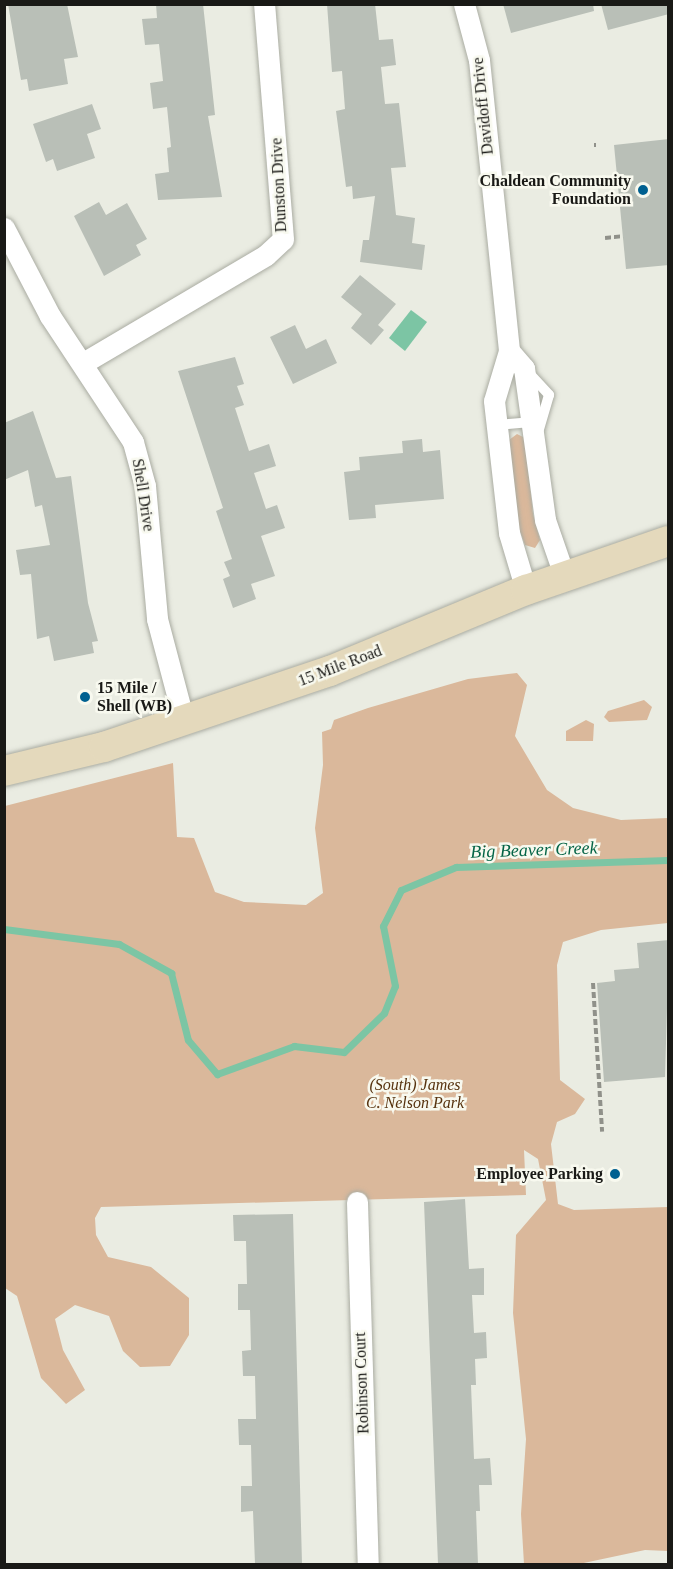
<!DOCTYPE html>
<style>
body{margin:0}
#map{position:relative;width:673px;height:1569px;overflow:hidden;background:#eaece2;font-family:"Times New Roman",serif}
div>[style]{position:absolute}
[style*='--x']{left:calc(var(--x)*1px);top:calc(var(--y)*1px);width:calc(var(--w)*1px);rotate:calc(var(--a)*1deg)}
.green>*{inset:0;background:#dab89b}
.water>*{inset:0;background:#7cc5a4}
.stream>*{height:7px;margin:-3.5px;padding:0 3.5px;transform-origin:3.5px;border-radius:3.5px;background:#7cc5a4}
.building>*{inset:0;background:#b9bfb7}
.path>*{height:4px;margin-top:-2px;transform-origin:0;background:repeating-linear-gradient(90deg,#90918a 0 6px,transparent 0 9px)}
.roads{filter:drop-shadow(0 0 2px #aaaca2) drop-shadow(0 0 2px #aaaca2)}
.service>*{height:10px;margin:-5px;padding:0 5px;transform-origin:5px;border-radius:5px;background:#fff}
.minor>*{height:21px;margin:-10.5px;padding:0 10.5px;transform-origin:10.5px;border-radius:10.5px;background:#fff}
.secondary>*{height:30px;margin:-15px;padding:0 15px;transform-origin:15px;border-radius:15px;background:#e4d9bc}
.dots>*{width:16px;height:16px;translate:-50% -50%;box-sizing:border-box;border:3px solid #f8f9ef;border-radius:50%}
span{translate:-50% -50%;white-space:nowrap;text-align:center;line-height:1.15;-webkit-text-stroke:5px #f8f9ef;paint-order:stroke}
.street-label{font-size:16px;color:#191916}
.poi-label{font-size:16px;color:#191916;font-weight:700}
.right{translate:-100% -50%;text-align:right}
.left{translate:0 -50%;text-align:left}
.park-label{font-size:16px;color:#57330f;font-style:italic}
.water-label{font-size:18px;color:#046446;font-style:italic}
.frame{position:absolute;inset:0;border:6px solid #191916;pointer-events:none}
</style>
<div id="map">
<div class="green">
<i style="clip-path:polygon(517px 434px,525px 438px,533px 514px,540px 540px,535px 548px,525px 545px,518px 526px,509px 440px)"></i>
<i style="clip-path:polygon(517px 673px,527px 685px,515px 736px,547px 790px,573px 808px,621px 820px,668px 818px,668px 923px,601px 930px,563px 942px,557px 965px,560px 1080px,585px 1099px,575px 1114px,557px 1122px,551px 1144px,558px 1204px,574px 1210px,668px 1207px,668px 1551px,645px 1550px,579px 1564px,524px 1564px,521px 1514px,526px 1439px,513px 1313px,516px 1235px,546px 1200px,538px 1159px,524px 1150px,526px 1195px,101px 1207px,95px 1218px,96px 1235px,108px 1257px,151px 1267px,189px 1298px,189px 1335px,170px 1366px,140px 1367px,123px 1351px,109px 1316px,75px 1305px,55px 1319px,63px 1350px,85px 1390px,66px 1404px,41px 1378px,17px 1296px,5px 1288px,5px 806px,173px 763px,177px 837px,194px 838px,215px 892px,244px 902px,306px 905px,323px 893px,315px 828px,323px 765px,322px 732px,331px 729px,334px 720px,368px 708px,468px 679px)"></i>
<i style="clip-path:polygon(644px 700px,652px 707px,647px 720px,609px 722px,604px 717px,608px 711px)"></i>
<i style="clip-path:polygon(586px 720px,594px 724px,593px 741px,566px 741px,566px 731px)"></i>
</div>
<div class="water">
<i style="clip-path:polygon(411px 310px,427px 322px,405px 351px,389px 338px)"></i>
</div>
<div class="stream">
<i style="--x:4;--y:929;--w:116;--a:7.4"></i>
<i style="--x:119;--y:944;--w:60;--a:29.1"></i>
<i style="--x:171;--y:973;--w:69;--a:75.8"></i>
<i style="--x:188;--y:1040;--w:45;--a:49.5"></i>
<i style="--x:217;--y:1074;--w:82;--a:-20"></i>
<i style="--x:294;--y:1046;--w:50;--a:6.8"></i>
<i style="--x:344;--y:1052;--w:56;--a:-44.3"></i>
<i style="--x:384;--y:1013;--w:29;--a:-68"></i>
<i style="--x:395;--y:986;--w:61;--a:-101.3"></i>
<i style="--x:383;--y:926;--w:40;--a:-63.4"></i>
<i style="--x:401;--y:890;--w:60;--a:-22.7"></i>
<i style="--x:456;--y:867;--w:212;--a:-1.9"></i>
</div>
<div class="building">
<i style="clip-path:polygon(8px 4px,67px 4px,78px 57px,64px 59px,68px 84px,29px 91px,27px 79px,21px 80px)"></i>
<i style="clip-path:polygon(156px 4px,203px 4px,215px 115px,208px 116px,222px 197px,158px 200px,155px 174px,169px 172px,167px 148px,171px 147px,167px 107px,153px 109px,150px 83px,163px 81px,159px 44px,145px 45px,142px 19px,157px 18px)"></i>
<i style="clip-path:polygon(327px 4px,375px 4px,379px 40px,393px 39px,396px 65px,381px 67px,385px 104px,399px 103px,406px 167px,391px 168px,396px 215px,415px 218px,412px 243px,425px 245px,422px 270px,360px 262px,363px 240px,369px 240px,375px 196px,353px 199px,352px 186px,346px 187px,336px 111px,345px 109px,342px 71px,332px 72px)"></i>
<i style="clip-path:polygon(503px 4px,593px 4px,594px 11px,511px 33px)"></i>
<i style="clip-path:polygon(601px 4px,669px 4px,669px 14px,608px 30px)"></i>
<i style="clip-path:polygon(92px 104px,101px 129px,87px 134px,95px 158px,57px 171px,53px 159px,46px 162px,33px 124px)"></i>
<i style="clip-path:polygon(669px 139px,669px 265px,626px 269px,614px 145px)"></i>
<i style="clip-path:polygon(99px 202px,106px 215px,127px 203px,147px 239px,136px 245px,141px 255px,104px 276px,74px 216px)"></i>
<i style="clip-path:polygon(360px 275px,396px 304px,378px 325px,384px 330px,371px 345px,351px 328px,362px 314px,341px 297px)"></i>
<i style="clip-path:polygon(295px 325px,306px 349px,326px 339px,337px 363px,293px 384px,270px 337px)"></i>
<i style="clip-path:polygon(235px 357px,244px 384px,237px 386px,244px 405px,235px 408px,249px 451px,269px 444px,276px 466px,254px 473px,266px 509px,277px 505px,285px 528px,261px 536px,275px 576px,251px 584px,256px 599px,233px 608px,223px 579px,230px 576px,224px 562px,232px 559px,216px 511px,223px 508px,178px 371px)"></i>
<i style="clip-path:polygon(33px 411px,56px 478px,71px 476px,88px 603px,98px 641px,92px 642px,94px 653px,54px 661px,49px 636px,37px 639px,31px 574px,20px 575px,16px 550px,50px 545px,42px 505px,35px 507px,28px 470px,4px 480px,4px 423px)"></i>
<i style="clip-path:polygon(422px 439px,423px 452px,440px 450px,444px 499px,375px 505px,376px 518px,349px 520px,344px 472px,360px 470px,359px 457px,403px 453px,402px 441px)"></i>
<i style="clip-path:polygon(669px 940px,665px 1077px,604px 1082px,597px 983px,615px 981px,614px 970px,639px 968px,637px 943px)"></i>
<i style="clip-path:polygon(465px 1199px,469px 1269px,484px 1268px,484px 1295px,472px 1295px,474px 1333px,486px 1332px,487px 1358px,475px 1359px,476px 1385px,471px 1385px,474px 1459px,490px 1458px,492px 1485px,479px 1485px,480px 1511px,476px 1511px,478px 1564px,438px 1564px,424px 1202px)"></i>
<i style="clip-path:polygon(293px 1214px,302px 1564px,255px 1564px,253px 1511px,241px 1512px,241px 1486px,252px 1486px,251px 1445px,239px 1445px,238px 1419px,256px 1419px,255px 1376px,243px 1376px,242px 1351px,251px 1350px,250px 1310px,238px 1310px,238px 1284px,247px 1284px,246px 1241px,234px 1241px,233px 1215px)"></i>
</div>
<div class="path">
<i style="--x:594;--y:145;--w:2;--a:0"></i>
<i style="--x:605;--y:238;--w:18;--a:-6"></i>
<i style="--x:593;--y:983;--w:149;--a:86.5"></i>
</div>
<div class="roads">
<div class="service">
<i style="--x:526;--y:370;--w:34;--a:47"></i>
<i style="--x:549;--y:395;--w:43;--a:106.3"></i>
<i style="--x:497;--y:425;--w:36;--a:-5"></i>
</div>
<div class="minor">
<i style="--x:464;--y:4;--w:58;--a:75"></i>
<i style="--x:479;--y:60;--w:293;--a:84.1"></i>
<i style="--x:509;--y:351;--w:52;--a:106.7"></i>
<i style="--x:494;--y:401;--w:133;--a:83.5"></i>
<i style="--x:509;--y:533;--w:59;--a:73.4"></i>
<i style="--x:4;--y:228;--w:99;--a:62.4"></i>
<i style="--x:50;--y:316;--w:151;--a:56.6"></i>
<i style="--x:133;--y:442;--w:46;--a:74.7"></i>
<i style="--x:145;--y:486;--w:134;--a:84.8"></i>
<i style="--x:157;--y:619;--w:106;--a:75.2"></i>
<i style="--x:509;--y:351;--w:23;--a:49"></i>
<i style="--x:524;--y:368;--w:153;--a:82.1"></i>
<i style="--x:545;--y:520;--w:58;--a:70.9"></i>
<i style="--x:83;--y:363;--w:212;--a:-30.5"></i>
<i style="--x:266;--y:255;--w:23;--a:-43"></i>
<i style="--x:283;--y:239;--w:236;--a:-94.6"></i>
<i style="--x:357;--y:1202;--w:362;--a:88.3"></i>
</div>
<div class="secondary">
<i style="--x:4;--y:771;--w:103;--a:-13.5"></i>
<i style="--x:104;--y:747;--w:238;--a:-18.6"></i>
<i style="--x:330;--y:671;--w:212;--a:-22.5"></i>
<i style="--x:526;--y:590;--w:150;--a:-19"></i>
</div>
</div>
<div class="dots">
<i style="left:643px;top:190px;background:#006090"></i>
<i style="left:85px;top:697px;background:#006090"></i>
<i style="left:615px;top:1174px;background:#006090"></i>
</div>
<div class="street-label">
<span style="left:483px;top:106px;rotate:-96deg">Davidoff Drive</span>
<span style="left:279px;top:185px;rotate:-93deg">Dunston Drive</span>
<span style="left:143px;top:495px;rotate:81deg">Shell Drive</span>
<span style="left:340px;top:666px;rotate:-21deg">15 Mile Road</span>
<span style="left:362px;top:1383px;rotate:-92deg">Robinson Court</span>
</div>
<div class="poi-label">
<span class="right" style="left:631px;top:190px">Chaldean Community<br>Foundation</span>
<span class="left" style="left:97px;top:697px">15 Mile /<br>Shell (WB)</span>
<span class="right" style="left:603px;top:1174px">Employee Parking</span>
</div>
<div class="park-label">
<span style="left:415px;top:1094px">(South) James<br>C. Nelson Park</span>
</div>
<div class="water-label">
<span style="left:534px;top:850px;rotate:-2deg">Big Beaver Creek</span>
</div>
<div class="frame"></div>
</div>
